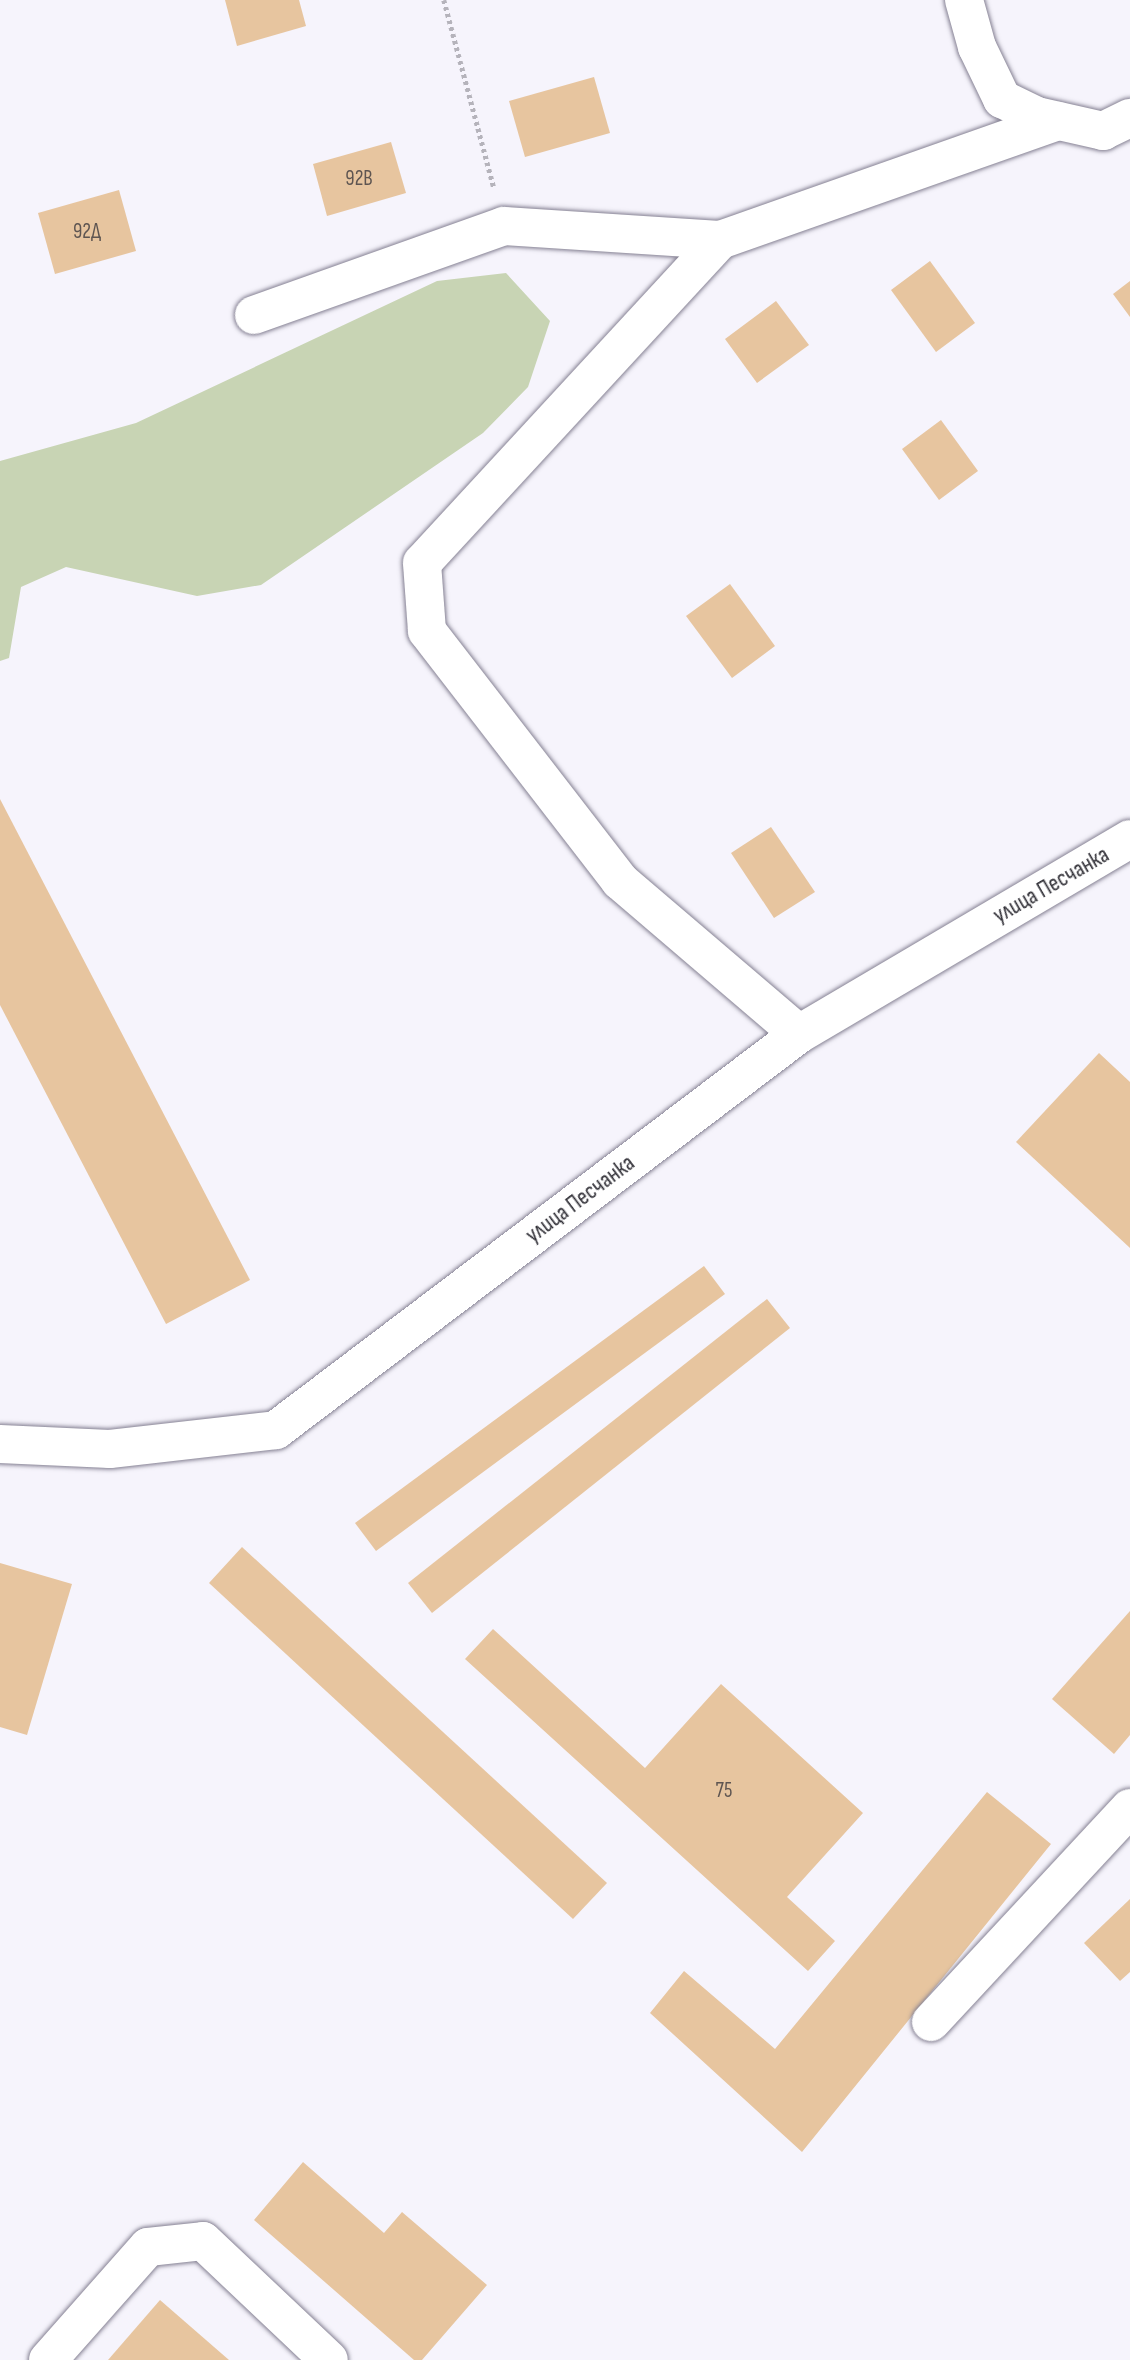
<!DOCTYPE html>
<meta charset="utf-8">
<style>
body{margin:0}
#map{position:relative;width:1130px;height:2360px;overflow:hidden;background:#f6f4fc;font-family:"Sofia Sans Condensed",sans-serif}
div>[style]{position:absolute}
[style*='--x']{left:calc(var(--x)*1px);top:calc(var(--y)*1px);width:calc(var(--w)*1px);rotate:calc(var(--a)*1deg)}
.green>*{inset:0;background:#c8d4b4}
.building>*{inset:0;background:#e7c59f}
.path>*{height:4.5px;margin-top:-2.25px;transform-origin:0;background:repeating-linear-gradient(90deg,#b5b3bb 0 3.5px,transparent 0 7px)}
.roads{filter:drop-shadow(0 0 2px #858193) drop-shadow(0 0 2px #858193)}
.minor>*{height:38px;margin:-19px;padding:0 19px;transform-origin:19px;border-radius:19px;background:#fff}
span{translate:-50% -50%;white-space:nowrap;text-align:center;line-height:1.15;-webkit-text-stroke:5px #fff;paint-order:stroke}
.number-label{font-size:21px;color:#5e5551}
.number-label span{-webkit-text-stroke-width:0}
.street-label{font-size:24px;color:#313037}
</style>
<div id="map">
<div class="green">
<i style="clip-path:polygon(506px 273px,550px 321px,528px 387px,483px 433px,261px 585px,197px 596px,66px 567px,21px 587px,9px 658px,0 661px,0 461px,136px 423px,437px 281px)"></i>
</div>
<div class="building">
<i style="clip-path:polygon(225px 0,299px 0,306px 26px,237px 46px)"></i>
<i style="clip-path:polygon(594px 77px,610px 133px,525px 157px,509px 101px)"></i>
<i style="clip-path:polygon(391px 142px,406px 193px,327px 216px,313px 164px)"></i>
<i style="clip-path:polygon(119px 190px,136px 251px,55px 274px,38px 213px)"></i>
<i style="clip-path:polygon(930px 261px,975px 323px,936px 352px,891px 290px)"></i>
<i style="clip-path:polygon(1130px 281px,1130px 317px,1113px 294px)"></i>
<i style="clip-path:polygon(776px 301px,809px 345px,757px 383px,725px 339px)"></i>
<i style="clip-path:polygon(941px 420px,978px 471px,939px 500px,902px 449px)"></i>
<i style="clip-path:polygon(730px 584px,775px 646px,732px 678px,686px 616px)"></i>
<i style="clip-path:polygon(0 799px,250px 1280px,166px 1324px,0 1005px)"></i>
<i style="clip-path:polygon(771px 827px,815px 892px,774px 918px,731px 853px)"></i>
<i style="clip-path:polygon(1099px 1053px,1130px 1082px,1130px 1248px,1016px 1142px)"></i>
<i style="clip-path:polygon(704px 1266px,725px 1294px,376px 1551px,355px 1523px)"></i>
<i style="clip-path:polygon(767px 1299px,790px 1328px,432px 1613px,408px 1583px)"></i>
<i style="clip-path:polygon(242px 1547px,607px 1883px,573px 1919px,209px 1583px)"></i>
<i style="clip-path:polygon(0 1563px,72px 1584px,27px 1735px,0 1727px)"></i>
<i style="clip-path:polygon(1130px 1611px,1130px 1735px,1114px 1754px,1052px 1699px)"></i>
<i style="clip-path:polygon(493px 1629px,645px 1768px,721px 1684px,863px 1813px,787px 1897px,835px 1941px,808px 1971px,465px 1659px)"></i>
<i style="clip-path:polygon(987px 1792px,1051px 1844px,802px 2152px,650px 2013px,684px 1971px,775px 2049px)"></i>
<i style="clip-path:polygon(1130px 1899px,1130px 1972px,1120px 1981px,1084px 1943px)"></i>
<i style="clip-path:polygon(303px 2162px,384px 2233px,402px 2212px,487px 2285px,422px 2360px,414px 2360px,254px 2220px)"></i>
<i style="clip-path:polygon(160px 2300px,229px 2360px,108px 2360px)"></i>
</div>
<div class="path">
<i style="--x:444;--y:0;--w:195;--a:75.1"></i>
</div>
<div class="roads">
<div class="minor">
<i style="--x:964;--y:0;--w:49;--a:74.5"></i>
<i style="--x:977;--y:47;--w:58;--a:64.3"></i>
<i style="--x:1002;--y:99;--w:39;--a:26"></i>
<i style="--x:1037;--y:116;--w:68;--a:12.8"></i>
<i style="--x:1103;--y:131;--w:30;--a:-26"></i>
<i style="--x:720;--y:240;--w:439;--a:132.7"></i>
<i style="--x:422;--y:563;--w:68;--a:85.8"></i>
<i style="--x:427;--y:631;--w:316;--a:52.3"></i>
<i style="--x:620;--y:881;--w:235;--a:40.5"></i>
<i style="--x:254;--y:315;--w:265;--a:-19.6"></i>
<i style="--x:504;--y:226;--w:216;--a:3.7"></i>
<i style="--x:720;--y:240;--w:358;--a:-19.4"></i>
<i style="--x:0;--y:1444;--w:110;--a:2.6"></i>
<i style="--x:110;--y:1449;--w:167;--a:-6.5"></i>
<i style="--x:276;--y:1430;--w:656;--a:-37.13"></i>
<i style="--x:799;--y:1034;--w:384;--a:-30.5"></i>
<i style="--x:931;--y:2022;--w:292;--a:-47.1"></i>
<i style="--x:48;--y:2360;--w:151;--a:-48.5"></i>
<i style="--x:148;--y:2247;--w:55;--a:-6.2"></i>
<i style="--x:203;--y:2241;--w:173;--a:43.4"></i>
</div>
</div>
<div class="number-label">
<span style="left:359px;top:179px">92В</span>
<span style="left:87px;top:232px">92Д</span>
<span style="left:724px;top:1791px">75</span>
</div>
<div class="street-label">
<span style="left:1051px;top:885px;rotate:-30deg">улица Песчанка</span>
<span style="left:580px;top:1199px;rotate:-37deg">улица Песчанка</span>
</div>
</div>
